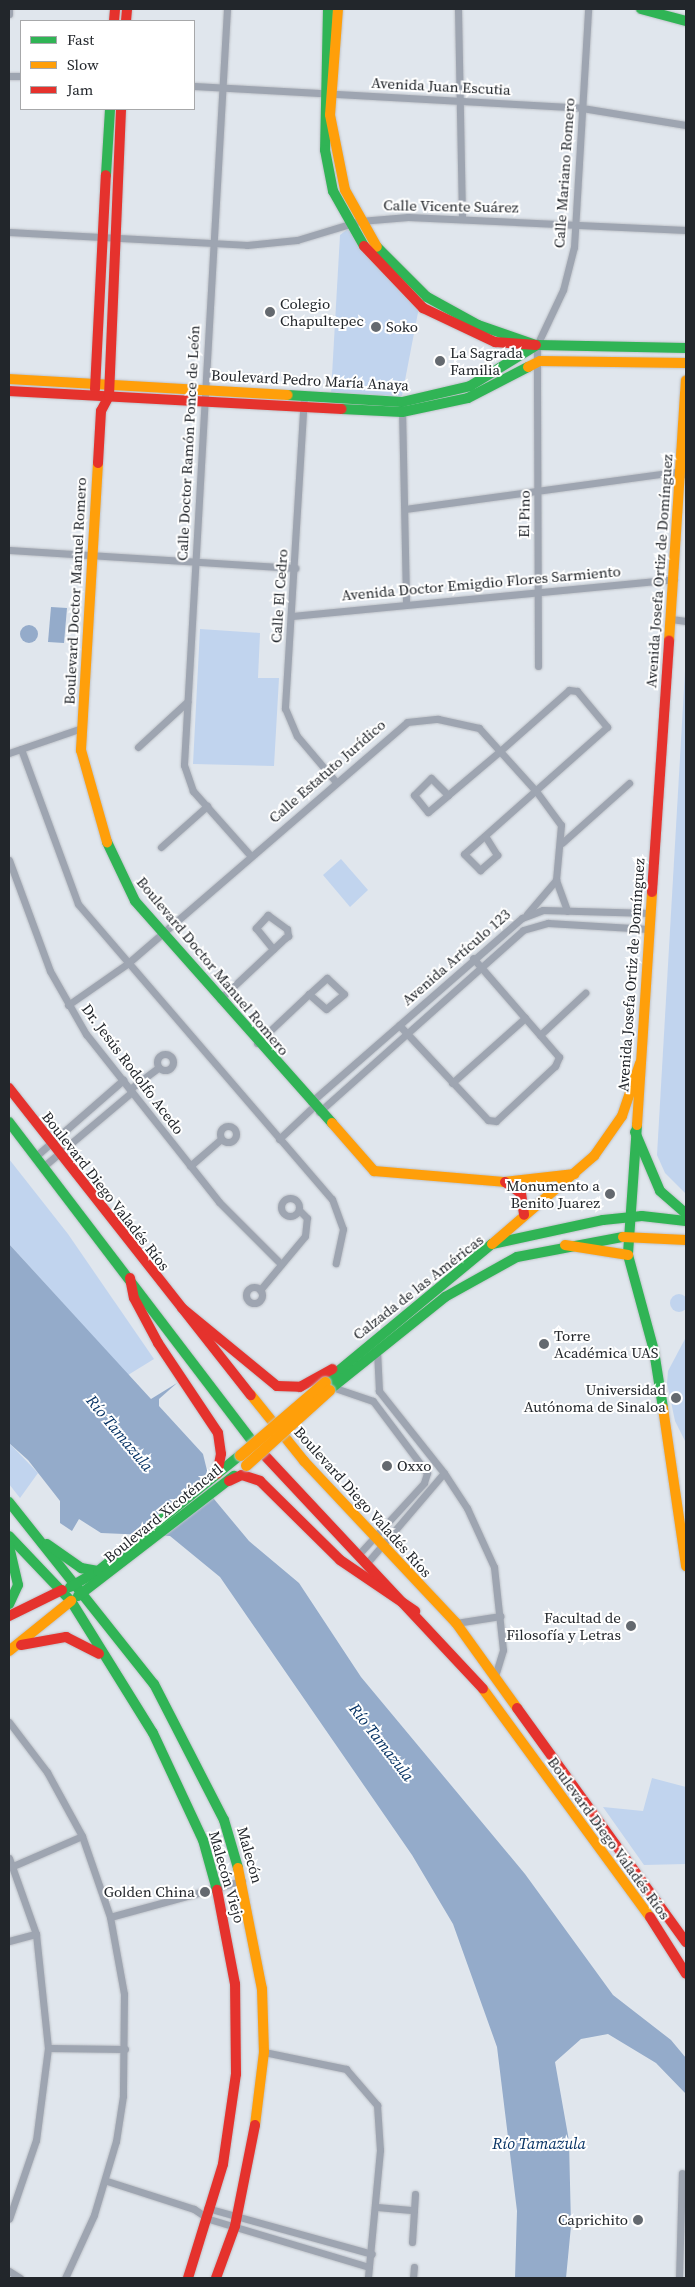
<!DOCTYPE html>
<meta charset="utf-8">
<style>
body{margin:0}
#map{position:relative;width:695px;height:2287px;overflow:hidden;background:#e0e6ed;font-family:"Source Serif 4",serif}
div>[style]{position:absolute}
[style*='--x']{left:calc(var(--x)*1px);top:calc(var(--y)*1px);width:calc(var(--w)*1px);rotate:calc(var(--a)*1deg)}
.green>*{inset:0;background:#c1d4ee}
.round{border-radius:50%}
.water>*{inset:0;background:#94abca}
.roads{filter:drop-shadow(0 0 1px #bfc3c9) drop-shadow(0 0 1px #bfc3c9)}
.street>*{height:7px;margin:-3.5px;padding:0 3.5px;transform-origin:3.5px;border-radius:3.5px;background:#9ea5b1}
.street>.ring{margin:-3.5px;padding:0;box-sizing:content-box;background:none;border:7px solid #9ea5b1;border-radius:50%}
.fast>*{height:10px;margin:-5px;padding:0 5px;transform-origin:5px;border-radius:5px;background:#30b455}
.slow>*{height:10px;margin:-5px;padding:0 5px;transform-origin:5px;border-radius:5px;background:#ff9f0a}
.jam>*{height:10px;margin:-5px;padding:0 5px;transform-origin:5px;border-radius:5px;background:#e5322d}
.bridges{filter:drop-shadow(0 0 1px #bfc3c9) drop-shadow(0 0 1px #bfc3c9)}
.slow-bridge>*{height:11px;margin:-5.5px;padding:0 5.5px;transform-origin:5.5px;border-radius:5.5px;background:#ff9f0a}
.dots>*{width:14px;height:14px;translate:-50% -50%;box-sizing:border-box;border:2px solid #fff;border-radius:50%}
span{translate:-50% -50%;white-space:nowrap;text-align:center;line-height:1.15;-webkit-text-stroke:4px #fff;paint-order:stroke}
.street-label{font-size:15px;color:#22262b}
.poi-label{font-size:15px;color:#22262b}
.left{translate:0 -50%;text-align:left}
.right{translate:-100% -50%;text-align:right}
.water-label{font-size:16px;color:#053163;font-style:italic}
.frame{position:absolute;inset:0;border:10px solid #22262b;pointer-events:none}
.legend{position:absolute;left:20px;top:20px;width:175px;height:90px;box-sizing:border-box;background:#fff;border:1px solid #a7a8aa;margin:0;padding:6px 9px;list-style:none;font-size:15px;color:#22262b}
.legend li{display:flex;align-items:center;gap:10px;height:25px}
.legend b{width:25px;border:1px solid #a7a8aa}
</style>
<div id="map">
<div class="green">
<i style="clip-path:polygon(349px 228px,420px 302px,402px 396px,331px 393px,340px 235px)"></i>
<i style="clip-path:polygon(200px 629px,260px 633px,258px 678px,279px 678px,274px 766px,193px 764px)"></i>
<i style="clip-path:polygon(686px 654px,686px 1194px,665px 1173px,657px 1155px)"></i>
<i style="clip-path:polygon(341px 859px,368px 890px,350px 907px,323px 875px)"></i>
<i style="clip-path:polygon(9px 1159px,68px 1234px,154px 1359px,128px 1375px,9px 1244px)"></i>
<i class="round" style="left:670px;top:1294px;width:18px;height:18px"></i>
<i style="clip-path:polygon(686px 1337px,686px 1443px,675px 1421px,667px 1383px,668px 1371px)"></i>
<i style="clip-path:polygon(9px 1443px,38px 1473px,20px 1498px,9px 1484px)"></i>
<i style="clip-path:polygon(652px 1778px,686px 1787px,686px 1864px,644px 1865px,603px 1807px,643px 1811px)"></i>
</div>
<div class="water">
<i style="clip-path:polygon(51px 607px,67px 608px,64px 643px,48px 642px)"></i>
<i class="round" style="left:20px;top:625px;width:18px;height:18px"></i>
<i style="clip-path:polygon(9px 1244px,151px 1399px,177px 1383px,159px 1399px,159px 1406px,203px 1454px,214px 1499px,249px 1541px,299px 1583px,361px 1677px,525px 1874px,613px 1995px,671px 2040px,686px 2058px,686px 2094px,656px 2063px,608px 2034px,581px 2039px,555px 2062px,569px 2141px,571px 2226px,566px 2278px,515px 2278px,517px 2211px,497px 2047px,453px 1924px,412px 1855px,220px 1577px,170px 1536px,101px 1533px,79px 1519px,72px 1531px,60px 1523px,60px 1501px,28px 1460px,9px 1443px)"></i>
</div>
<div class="roads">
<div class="street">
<i style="--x:227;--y:9;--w:757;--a:93.26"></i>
<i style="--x:184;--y:765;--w:28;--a:71"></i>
<i style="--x:193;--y:791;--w:86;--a:48.3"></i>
<i style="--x:458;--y:9;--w:209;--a:88.9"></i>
<i style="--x:9;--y:14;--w:5;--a:-90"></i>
<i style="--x:9;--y:76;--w:12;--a:0"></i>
<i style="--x:194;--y:86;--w:389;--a:3.2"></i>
<i style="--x:582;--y:108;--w:105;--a:9.3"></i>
<i style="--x:9;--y:232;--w:238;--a:3.1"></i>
<i style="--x:247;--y:245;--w:50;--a:-5.7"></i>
<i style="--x:297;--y:240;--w:66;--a:-16.8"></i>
<i style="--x:360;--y:221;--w:48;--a:-4.8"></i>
<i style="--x:408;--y:217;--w:278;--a:2.7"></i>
<i style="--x:304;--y:396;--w:313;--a:93.5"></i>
<i style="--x:285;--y:708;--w:30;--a:67"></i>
<i style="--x:297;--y:736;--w:60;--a:49.7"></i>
<i style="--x:402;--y:408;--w:195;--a:88.8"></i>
<i style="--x:405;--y:509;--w:279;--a:-7.8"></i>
<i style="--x:681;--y:471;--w:6;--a:39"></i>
<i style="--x:9;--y:550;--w:287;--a:3.6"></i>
<i style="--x:292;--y:616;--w:384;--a:-5.5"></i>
<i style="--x:671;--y:619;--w:15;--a:8"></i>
<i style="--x:538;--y:666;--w:321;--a:-90.2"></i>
<i style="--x:537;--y:345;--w:61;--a:-64.7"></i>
<i style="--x:563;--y:290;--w:44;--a:-75.7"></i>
<i style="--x:574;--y:247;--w:238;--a:-86.6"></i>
<i style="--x:138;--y:747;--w:67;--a:-42.6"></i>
<i style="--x:21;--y:749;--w:165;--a:69.8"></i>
<i style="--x:78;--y:904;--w:389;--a:49.3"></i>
<i style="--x:332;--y:1199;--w:32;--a:70"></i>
<i style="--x:343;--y:1229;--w:35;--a:102"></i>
<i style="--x:9;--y:753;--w:77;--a:-18.9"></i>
<i style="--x:448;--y:795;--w:24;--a:-135"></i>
<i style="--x:431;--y:778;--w:24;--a:135"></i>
<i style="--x:414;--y:795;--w:22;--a:51"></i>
<i style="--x:428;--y:812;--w:26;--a:-40"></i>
<i style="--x:448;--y:795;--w:68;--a:-40.2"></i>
<i style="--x:500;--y:751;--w:92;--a:-41.5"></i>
<i style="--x:569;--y:690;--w:8;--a:7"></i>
<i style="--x:577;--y:691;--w:47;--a:50.2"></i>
<i style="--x:607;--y:727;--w:191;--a:138.4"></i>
<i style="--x:464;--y:854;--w:23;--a:45"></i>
<i style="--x:480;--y:870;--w:23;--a:-41"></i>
<i style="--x:497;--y:855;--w:22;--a:-122"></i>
<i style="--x:562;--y:843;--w:90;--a:-41.8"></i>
<i style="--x:161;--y:847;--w:62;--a:-41.7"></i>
<i style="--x:9;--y:860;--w:118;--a:69.7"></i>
<i style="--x:50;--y:971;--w:73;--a:60.3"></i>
<i style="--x:86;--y:1034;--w:214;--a:51.6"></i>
<i style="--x:219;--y:1202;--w:88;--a:45"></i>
<i style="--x:527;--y:914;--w:45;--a:-49.5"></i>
<i style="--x:220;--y:999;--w:89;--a:-43.2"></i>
<i style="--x:285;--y:938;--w:4;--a:-34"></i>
<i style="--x:288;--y:936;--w:7;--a:-98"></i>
<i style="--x:287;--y:929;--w:24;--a:-144"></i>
<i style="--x:268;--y:915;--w:18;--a:133"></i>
<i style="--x:256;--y:928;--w:27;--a:51"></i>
<i style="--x:68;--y:1005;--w:72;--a:-34.8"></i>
<i style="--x:127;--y:964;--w:370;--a:-40.8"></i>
<i style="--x:407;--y:722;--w:31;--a:-6"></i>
<i style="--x:438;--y:719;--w:42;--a:12.4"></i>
<i style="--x:479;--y:728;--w:85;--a:47.9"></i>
<i style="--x:536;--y:791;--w:42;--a:53.7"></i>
<i style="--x:561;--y:825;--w:55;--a:95.2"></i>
<i style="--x:556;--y:880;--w:33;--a:70"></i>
<i style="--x:399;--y:1025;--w:130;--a:46.9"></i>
<i style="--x:488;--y:1120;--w:8;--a:7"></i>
<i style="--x:496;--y:1121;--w:81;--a:-43"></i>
<i style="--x:555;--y:1066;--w:10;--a:-66"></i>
<i style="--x:559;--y:1057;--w:131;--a:-131"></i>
<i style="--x:540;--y:1035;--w:62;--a:-43"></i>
<i style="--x:257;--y:1043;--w:71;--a:-43.3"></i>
<i style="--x:309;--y:994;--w:24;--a:-42"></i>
<i style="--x:327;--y:978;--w:23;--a:43"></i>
<i style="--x:344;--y:994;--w:23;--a:140"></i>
<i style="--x:326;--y:1009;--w:23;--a:-139"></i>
<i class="ring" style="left:157px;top:1054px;width:9px;height:9px"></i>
<i style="--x:452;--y:1083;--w:98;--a:-41.7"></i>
<i style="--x:130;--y:1089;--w:36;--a:-37"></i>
<i style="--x:311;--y:1102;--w:280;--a:-41.1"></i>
<i style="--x:522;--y:918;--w:22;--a:-21"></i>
<i style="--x:543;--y:910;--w:107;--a:1.6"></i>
<i style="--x:319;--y:1112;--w:273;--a:-41.7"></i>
<i style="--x:523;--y:930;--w:26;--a:-16"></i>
<i style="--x:548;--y:923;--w:101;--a:3.4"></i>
<i class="ring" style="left:220px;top:1126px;width:9px;height:9px"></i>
<i style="--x:279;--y:1139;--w:48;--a:-43.3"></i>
<i style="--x:36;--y:1156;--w:116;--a:-41.1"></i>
<i style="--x:44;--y:1166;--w:115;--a:-40.1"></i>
<i style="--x:190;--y:1166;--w:41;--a:-41.1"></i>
<i class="ring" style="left:281px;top:1198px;width:11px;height:11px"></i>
<i class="ring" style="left:246px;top:1287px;width:9px;height:9px"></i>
<i style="--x:260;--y:1290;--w:70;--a:-50.2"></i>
<i style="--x:305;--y:1236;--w:18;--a:-84"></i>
<i style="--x:307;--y:1218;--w:11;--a:-135"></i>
<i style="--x:332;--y:1387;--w:43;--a:18.9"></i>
<i style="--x:373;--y:1401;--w:90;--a:53.1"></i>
<i style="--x:427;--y:1473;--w:10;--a:107"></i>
<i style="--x:424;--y:1483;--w:98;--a:132.5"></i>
<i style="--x:444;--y:1473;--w:42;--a:56.7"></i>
<i style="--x:467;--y:1508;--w:65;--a:65.4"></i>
<i style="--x:494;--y:1567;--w:83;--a:83.8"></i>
<i style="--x:503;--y:1650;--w:28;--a:107"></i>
<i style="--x:367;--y:1563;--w:118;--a:-49.5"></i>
<i style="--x:444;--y:1473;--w:105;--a:-128.4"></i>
<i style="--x:379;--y:1391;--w:41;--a:-92.8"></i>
<i style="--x:456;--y:1623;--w:45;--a:-9"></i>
<i style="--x:9;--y:1722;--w:63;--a:52.8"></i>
<i style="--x:47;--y:1772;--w:73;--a:61.3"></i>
<i style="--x:82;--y:1836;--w:86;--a:70.9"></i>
<i style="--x:110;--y:1917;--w:78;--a:79.7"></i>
<i style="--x:124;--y:1994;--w:102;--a:90.6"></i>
<i style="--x:123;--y:2096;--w:46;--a:98.8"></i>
<i style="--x:116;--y:2141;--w:77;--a:106.6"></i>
<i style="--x:94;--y:2215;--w:69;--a:114.7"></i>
<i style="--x:9;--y:1858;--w:81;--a:70.4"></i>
<i style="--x:36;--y:1934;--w:115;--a:84"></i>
<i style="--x:48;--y:2048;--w:93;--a:97.4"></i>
<i style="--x:36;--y:2140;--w:83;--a:108.9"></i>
<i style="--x:13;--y:1866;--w:75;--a:-23.5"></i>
<i style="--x:110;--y:1917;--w:137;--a:-15.3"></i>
<i style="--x:9;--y:1941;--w:28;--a:-15"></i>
<i style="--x:48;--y:2048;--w:77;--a:0.7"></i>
<i style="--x:264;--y:2052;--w:84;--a:11.7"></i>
<i style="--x:346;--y:2069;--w:48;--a:49.3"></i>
<i style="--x:377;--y:2105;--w:45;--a:86.2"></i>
<i style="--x:380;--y:2150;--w:129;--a:95.4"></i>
<i style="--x:107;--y:2181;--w:91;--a:17.8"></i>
<i style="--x:194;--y:2209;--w:18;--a:34"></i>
<i style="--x:209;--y:2219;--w:167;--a:16.7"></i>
<i style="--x:377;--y:2207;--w:37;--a:5"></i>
<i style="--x:207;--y:2208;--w:171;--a:15.6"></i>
<i style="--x:412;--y:2242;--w:48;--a:-86.4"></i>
<i style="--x:9;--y:2271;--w:13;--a:32"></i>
<i style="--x:413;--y:2278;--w:11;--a:-85"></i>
<i style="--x:679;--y:2278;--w:105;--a:-88.4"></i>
</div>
<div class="fast">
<i style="--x:328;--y:9;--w:141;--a:91.2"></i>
<i style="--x:325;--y:150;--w:42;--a:79"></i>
<i style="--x:333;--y:191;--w:63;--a:60.6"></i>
<i style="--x:641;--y:9;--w:47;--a:14.9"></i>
<i style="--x:106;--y:175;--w:66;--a:-86.5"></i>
<i style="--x:377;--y:247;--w:71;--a:45"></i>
<i style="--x:427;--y:297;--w:58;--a:28.8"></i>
<i style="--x:478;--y:325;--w:61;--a:19"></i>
<i style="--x:288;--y:395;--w:114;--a:3.5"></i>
<i style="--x:402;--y:402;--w:70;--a:-13.2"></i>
<i style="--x:470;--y:386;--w:79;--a:-31.5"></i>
<i style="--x:537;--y:345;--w:149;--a:1.2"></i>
<i style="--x:342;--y:409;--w:60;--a:2.9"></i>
<i style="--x:402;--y:412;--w:67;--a:-12"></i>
<i style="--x:468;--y:398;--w:68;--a:-27.3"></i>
<i style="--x:107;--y:842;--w:65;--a:64.6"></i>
<i style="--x:135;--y:901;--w:297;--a:48.4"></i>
<i style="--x:9;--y:1122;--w:405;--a:52.7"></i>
<i style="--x:637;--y:1125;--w:130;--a:94"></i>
<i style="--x:628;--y:1255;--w:99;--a:74.8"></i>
<i style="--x:654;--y:1351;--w:58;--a:81"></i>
<i style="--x:635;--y:1132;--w:64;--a:67"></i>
<i style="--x:660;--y:1191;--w:35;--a:41"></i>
<i style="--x:325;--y:1382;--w:217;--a:-39.6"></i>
<i style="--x:492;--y:1244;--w:114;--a:-12.2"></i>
<i style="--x:603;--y:1220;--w:39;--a:-6"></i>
<i style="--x:642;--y:1216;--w:44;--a:6.5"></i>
<i style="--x:329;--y:1390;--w:149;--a:-38.7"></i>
<i style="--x:445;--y:1297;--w:82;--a:-29.1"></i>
<i style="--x:517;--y:1257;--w:108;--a:-10.7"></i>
<i style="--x:9;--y:1502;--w:233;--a:51.5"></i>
<i style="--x:154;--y:1684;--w:153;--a:62.8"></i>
<i style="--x:224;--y:1820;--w:50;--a:73.7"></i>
<i style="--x:9;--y:1536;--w:90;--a:46.4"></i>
<i style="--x:71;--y:1601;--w:155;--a:58.2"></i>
<i style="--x:153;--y:1733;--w:118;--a:65"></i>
<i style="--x:203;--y:1840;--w:52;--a:74.4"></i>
<i style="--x:47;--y:1544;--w:42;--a:35.2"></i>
<i style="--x:81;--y:1568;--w:17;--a:10"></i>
<i style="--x:9;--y:1546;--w:40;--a:77"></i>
<i style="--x:18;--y:1585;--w:21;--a:115"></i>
<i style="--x:70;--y:1587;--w:32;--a:-30"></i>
<i style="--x:98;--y:1571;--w:183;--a:-39.2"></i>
<i style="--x:78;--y:1596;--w:197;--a:-37.6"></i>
</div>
<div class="slow">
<i style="--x:338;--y:9;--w:106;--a:94.3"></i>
<i style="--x:330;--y:115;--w:76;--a:78.7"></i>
<i style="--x:345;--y:190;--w:65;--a:60.7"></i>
<i style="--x:528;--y:367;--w:13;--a:-27"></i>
<i style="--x:540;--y:361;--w:146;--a:0.8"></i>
<i style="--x:9;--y:379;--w:279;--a:3.3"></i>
<i style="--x:98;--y:463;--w:288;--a:93.4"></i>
<i style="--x:81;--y:750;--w:96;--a:74.2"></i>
<i style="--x:669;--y:641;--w:261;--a:-86.3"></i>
<i style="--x:332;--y:1123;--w:64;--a:48.8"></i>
<i style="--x:374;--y:1171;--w:130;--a:4.8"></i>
<i style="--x:504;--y:1182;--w:71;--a:-6.4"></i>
<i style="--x:637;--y:1125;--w:233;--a:-86.3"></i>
<i style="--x:623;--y:1237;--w:63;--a:2.7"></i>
<i style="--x:492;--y:1244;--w:135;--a:-40.8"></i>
<i style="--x:594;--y:1156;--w:49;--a:-55"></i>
<i style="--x:622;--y:1116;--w:56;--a:-71.2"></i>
<i style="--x:565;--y:1245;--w:64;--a:9"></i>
<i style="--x:251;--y:1395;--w:85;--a:51.2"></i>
<i style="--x:304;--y:1461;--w:222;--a:46.8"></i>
<i style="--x:456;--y:1623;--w:105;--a:54.3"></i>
<i style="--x:663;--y:1408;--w:160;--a:81.7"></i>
<i style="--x:9;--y:1651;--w:80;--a:-38.9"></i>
<i style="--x:483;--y:1689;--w:283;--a:53.8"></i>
<i style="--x:238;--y:1868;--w:123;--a:78.8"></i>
<i style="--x:262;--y:1989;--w:63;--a:88.2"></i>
<i style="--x:264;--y:2052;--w:74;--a:97"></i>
</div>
<div class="jam">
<i style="--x:114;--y:21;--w:12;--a:-85"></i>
<i style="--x:126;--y:21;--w:12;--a:-85"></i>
<i style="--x:364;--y:246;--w:86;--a:46.4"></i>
<i style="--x:423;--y:308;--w:80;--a:25.3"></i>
<i style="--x:495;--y:342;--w:41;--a:4.2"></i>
<i style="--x:95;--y:389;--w:214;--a:-87.1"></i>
<i style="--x:9;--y:391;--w:333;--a:3.1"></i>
<i style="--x:98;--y:463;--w:52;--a:-86.7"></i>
<i style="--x:101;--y:411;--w:17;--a:-62"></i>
<i style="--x:109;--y:396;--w:287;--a:-87.6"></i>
<i style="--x:652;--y:892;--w:252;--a:-86.1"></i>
<i style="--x:9;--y:1088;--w:391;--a:51.8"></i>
<i style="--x:505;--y:1182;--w:19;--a:35"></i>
<i style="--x:521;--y:1193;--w:22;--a:82"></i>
<i style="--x:130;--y:1278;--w:20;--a:79"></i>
<i style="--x:134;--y:1298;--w:51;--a:61.9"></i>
<i style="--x:158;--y:1343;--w:108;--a:56.3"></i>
<i style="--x:218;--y:1433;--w:21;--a:82"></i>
<i style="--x:221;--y:1454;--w:20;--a:101"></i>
<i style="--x:182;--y:1308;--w:123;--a:39.4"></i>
<i style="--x:277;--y:1386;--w:23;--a:2"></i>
<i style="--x:300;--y:1387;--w:37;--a:-29"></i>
<i style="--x:254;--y:1444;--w:335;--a:46.9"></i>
<i style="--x:229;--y:1481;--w:14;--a:-25"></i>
<i style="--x:242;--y:1475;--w:19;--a:18"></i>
<i style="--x:260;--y:1481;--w:112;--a:44.6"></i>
<i style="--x:340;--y:1560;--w:91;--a:34.2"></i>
<i style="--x:9;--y:1616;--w:59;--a:-26.1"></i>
<i style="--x:21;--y:1645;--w:46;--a:-10.1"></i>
<i style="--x:66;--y:1637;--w:37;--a:27"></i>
<i style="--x:517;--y:1708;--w:289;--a:54.2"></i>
<i style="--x:650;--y:1917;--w:67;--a:57.7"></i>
<i style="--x:188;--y:2278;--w:119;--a:-72.9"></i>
<i style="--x:223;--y:2164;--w:91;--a:-81.8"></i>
<i style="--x:236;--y:2074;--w:90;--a:-90.6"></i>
<i style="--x:235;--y:1984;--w:96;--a:-100.8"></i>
<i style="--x:216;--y:2278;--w:55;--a:-69.9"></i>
<i style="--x:235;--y:2226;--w:103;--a:-78.8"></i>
</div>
</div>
<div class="bridges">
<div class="slow-bridge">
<i style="--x:240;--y:1455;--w:112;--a:-40.7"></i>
<i style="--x:246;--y:1465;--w:112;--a:-42.1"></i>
</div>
</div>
<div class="dots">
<i style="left:270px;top:312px;background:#64696f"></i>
<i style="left:376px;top:327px;background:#64696f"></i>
<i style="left:440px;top:361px;background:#64696f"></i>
<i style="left:610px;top:1194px;background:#64696f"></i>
<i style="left:544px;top:1344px;background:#64696f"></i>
<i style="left:676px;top:1398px;background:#64696f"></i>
<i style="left:387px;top:1466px;background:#64696f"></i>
<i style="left:631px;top:1626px;background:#64696f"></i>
<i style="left:205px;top:1892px;background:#64696f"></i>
<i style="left:638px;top:2220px;background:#64696f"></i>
</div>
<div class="street-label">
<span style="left:441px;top:86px;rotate:3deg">Avenida Juan Escutia</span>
<span style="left:564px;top:173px;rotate:-86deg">Calle Mariano Romero</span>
<span style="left:451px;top:206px;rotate:1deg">Calle Vicente Suárez</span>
<span style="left:310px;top:380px;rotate:3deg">Boulevard Pedro María Anaya</span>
<span style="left:188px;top:443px;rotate:-87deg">Calle Doctor Ramón Ponce de León</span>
<span style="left:524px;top:514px;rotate:-89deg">El Pino</span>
<span style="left:659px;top:571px;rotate:-86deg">Avenida Josefa Ortiz de Domínguez</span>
<span style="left:481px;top:583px;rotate:-5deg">Avenida Doctor Emigdio Flores Sarmiento</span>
<span style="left:75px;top:591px;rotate:-87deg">Boulevard Doctor Manuel Romero</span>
<span style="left:279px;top:596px;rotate:-86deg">Calle El Cedro</span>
<span style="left:327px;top:771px;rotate:-41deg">Calle Estatuto Jurídico</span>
<span style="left:456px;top:957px;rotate:-41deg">Avenida Artículo 123</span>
<span style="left:213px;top:966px;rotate:50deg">Boulevard Doctor Manuel Romero</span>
<span style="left:631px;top:975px;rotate:-86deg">Avenida Josefa Ortiz de Domínguez</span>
<span style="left:133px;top:1069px;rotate:53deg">Dr. Jesús Rodolfo Acedo</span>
<span style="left:106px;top:1191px;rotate:52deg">Boulevard Diego Valadés Ríos</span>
<span style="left:418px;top:1287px;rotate:-38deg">Calzada de las Américas</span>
<span style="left:363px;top:1502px;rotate:48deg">Boulevard Diego Valadés Ríos</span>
<span style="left:163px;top:1513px;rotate:-39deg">Boulevard Xicoténcatl</span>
<span style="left:609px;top:1838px;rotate:54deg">Boulevard Diego Valadés Ríos</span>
<span style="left:250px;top:1855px;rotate:74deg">Malecón</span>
<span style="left:227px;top:1877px;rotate:74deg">Malecón Viejo</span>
</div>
<div class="poi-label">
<span class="left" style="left:280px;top:312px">Colegio<br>Chapultepec</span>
<span class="left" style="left:386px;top:327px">Soko</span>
<span class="left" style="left:450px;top:361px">La Sagrada<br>Familia</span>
<span class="right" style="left:600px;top:1194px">Monumento a<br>Benito Juarez</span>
<span class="left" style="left:554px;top:1344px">Torre<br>Académica UAS</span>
<span class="right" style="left:666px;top:1398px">Universidad<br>Autónoma de Sinaloa</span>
<span class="left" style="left:397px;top:1466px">Oxxo</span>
<span class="right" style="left:621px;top:1626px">Facultad de<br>Filosofía y Letras</span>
<span class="right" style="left:195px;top:1892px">Golden China</span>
<span class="right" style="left:628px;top:2220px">Caprichito</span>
</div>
<div class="water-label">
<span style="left:120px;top:1433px;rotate:50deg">Río Tamazula</span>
<span style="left:382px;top:1742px;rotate:52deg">Río Tamazula</span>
<span style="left:539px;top:2143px">Río Tamazula</span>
</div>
<div class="frame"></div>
<ul class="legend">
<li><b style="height:6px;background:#30b455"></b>Fast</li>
<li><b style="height:6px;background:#ff9f0a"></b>Slow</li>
<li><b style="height:6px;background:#e5322d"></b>Jam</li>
</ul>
</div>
